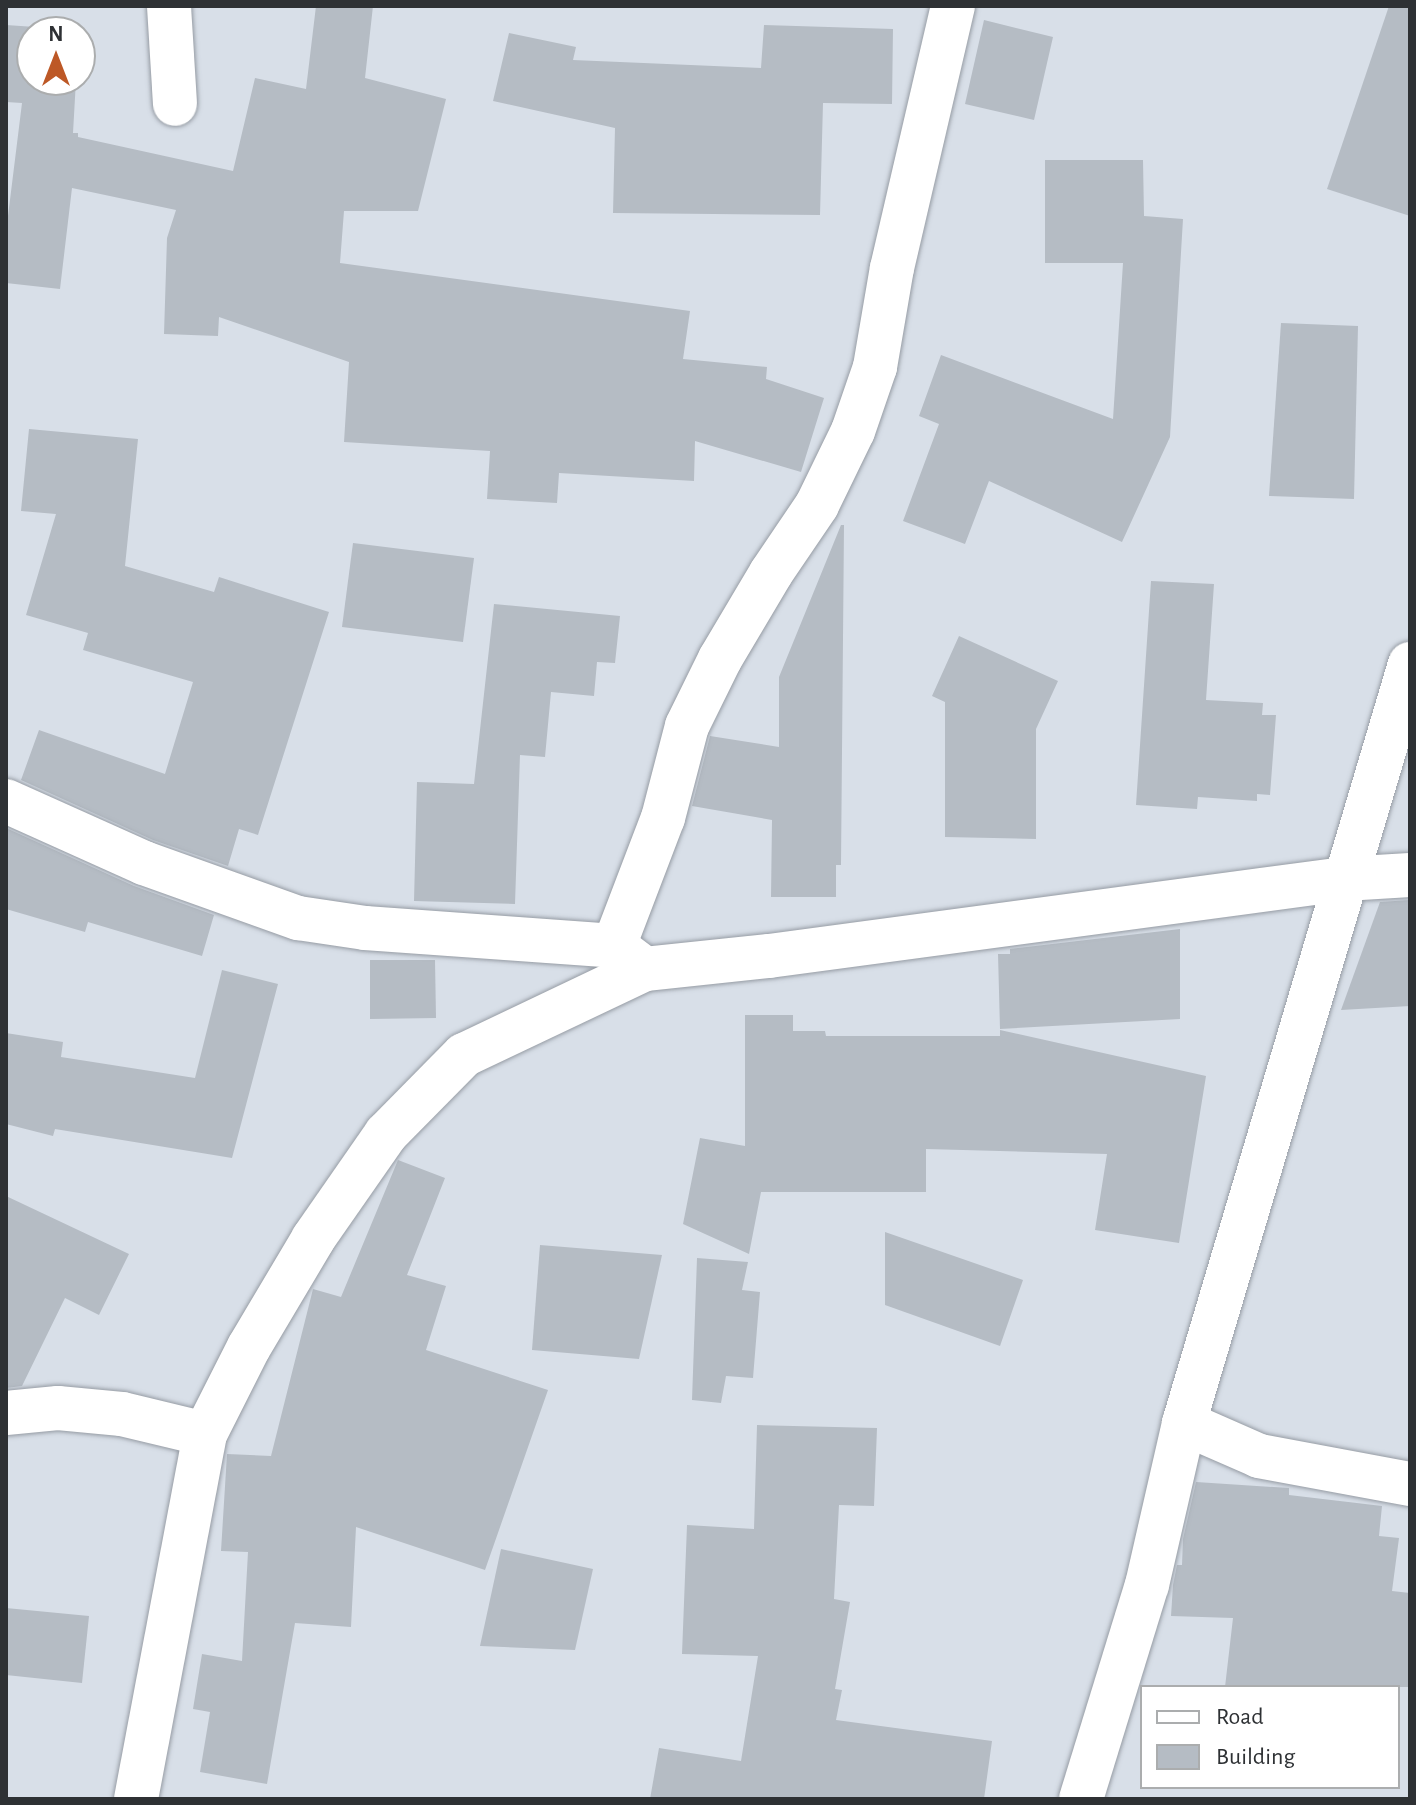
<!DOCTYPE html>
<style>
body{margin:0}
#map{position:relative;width:1416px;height:1805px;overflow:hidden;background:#d8dfe8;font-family:"Alegreya Sans",sans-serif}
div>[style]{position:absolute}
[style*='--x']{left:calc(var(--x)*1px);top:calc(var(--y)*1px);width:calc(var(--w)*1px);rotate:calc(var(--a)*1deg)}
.building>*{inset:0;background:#b5bcc4}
.roads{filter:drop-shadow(0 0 2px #969ca4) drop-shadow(0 0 2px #969ca4)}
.minor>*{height:44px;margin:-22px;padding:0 22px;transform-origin:22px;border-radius:22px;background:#fff}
span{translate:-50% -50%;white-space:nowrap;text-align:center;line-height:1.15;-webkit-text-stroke:6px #fff;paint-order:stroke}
.frame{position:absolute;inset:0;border:8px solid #2e3134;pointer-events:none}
.legend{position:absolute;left:1140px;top:1685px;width:260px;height:104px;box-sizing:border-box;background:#fff;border:2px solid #abadae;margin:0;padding:10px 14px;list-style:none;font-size:24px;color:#2e3134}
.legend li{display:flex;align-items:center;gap:16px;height:40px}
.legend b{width:40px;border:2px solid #abadae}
.north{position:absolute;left:16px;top:16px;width:80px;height:80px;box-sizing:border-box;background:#fff;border:2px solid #abadae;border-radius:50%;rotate:0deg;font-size:22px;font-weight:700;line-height:32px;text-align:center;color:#2e3134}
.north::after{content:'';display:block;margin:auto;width:28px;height:36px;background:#bd5826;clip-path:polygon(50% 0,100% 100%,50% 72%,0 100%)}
</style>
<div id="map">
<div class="building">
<i style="clip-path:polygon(316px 6px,373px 6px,365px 78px,446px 99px,418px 211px,344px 211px,340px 263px,690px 311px,683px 359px,767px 367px,766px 379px,824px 398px,801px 472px,695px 441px,694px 481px,559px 473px,557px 503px,487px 499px,490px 451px,344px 442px,349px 362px,219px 317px,218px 336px,164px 334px,167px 238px,176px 210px,72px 188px,60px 289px,6px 283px,6px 232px,22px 103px,6px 102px,6px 25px,79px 30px,32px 32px,32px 80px,76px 80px,73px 133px,78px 133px,78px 137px,233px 171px,255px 78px,306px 89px)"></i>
<i style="clip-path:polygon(1389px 6px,1410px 6px,1410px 216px,1327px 189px)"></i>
<i style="clip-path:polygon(984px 20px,1053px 37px,1034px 120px,965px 104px)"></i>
<i style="clip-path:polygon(764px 25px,893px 29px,892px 104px,823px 103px,820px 215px,613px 213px,615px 128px,493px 101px,509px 33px,576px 47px,573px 60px,761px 68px)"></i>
<i style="clip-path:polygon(1045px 160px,1143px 160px,1144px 216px,1183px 219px,1170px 437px,1122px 542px,989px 481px,965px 544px,903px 521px,939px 424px,919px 416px,941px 355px,1113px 419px,1123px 263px,1045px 263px)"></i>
<i style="clip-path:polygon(1281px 323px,1358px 326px,1354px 499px,1269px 496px)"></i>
<i style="clip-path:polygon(29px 429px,138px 439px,125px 566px,214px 592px,219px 577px,329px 612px,258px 835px,239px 829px,228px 866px,153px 840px,21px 780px,39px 730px,165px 774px,193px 682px,83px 650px,88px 633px,26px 615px,56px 514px,21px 511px)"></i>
<i style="clip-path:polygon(841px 525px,844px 525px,841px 865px,836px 865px,836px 897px,771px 897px,772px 820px,692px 806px,710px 736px,779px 747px,779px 677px)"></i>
<i style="clip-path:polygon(353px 543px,474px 558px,463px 642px,342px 627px)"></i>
<i style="clip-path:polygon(1151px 581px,1214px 584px,1206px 700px,1263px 703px,1262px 715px,1276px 715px,1270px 795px,1257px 794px,1257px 801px,1198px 797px,1197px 809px,1136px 805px)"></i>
<i style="clip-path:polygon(494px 604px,620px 616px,615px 663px,597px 662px,594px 696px,551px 692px,545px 757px,520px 755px,515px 904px,414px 901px,417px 782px,474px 784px)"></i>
<i style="clip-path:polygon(959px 636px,1058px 681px,1036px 729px,1036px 839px,945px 837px,945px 702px,932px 696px)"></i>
<i style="clip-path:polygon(6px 828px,134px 886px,214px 915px,202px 956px,88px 922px,85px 932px,6px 909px)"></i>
<i style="clip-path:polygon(1410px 900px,1410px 1006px,1341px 1010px,1380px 902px)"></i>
<i style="clip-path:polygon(1180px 929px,1180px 1019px,1000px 1029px,998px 954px,1010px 954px,1010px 949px)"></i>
<i style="clip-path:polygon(370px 960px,435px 960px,436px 1018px,370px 1019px)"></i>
<i style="clip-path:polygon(222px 970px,278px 984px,232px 1158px,55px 1129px,53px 1136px,6px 1124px,6px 1033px,63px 1042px,61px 1057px,195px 1078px)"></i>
<i style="clip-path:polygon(745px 1015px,793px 1015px,793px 1031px,825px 1031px,826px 1036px,1000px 1036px,1000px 1030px,1206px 1076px,1179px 1243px,1095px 1230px,1107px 1154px,926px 1149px,926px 1192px,761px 1192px,749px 1254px,683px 1224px,700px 1138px,745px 1146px)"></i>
<i style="clip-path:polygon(398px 1160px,445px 1178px,407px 1275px,446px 1286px,426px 1350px,548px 1390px,485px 1570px,356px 1527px,351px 1627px,295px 1623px,267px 1784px,200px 1772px,210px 1712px,193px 1709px,202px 1654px,242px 1661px,248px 1552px,221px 1551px,227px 1454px,271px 1456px,313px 1289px,341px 1297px)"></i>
<i style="clip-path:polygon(6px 1196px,129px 1254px,99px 1315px,65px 1298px,22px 1386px,6px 1388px)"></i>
<i style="clip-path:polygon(885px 1232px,1023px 1280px,1000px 1346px,885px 1305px)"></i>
<i style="clip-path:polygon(540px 1245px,662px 1255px,639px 1359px,532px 1350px)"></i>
<i style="clip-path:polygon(697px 1258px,748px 1262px,742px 1290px,760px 1292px,753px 1378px,726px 1376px,721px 1403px,692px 1400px)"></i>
<i style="clip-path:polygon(757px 1425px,877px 1428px,874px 1506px,839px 1505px,834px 1599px,850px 1602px,835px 1689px,842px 1690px,836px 1720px,992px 1741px,984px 1799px,650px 1799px,659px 1748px,741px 1761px,758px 1656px,682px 1654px,687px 1525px,754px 1529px)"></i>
<i style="clip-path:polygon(1196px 1482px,1289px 1488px,1289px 1495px,1382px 1506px,1379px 1536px,1399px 1538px,1392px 1591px,1410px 1593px,1410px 1687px,1225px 1687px,1233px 1618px,1171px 1616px,1173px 1585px,1177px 1565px,1182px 1565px,1183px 1539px)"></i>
<i style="clip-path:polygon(501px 1549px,593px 1569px,575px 1650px,480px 1646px)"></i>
<i style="clip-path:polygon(6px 1608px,89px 1616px,82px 1683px,6px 1675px)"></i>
</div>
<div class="roads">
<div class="minor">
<i style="--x:169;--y:6;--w:98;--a:86.5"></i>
<i style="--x:6;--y:801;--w:151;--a:24.2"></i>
<i style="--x:144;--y:863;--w:164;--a:19.7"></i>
<i style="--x:298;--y:918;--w:68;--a:8.5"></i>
<i style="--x:365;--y:928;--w:250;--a:4.1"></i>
<i style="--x:645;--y:969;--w:39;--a:-143"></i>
<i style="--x:614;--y:946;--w:137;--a:-69.1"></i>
<i style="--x:663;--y:818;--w:95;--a:-75.4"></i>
<i style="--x:687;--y:726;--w:75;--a:-63.8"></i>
<i style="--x:720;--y:659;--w:100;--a:-59.3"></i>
<i style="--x:771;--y:573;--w:82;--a:-55.9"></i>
<i style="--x:817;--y:505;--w:82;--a:-64.1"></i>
<i style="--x:853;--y:431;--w:68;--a:-71"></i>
<i style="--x:875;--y:367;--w:100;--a:-80.3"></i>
<i style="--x:892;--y:268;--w:269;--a:-76.9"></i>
<i style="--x:6;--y:1413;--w:52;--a:-5.5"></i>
<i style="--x:58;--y:1408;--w:64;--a:5.4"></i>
<i style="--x:122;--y:1414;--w:85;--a:13.5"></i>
<i style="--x:1184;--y:1423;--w:82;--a:23.7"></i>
<i style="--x:1259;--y:1456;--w:154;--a:10.5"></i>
<i style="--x:136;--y:1799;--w:371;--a:-79.3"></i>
<i style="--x:205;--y:1434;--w:97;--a:-63.2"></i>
<i style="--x:249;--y:1347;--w:126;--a:-59.3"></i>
<i style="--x:313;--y:1239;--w:128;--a:-55.2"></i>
<i style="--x:386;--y:1134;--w:111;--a:-45.4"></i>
<i style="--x:464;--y:1055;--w:200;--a:-25.4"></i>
<i style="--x:645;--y:969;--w:125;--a:-6"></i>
<i style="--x:769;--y:956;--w:580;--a:-7.63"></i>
<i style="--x:1344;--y:879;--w:66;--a:-3.5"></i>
<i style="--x:1081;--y:1799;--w:224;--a:-72.9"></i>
<i style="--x:1147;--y:1585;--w:166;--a:-77.1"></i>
<i style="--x:1184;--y:1423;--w:792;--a:-73.42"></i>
</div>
</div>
<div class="frame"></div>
<ul class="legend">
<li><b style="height:10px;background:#fff"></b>Road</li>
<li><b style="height:22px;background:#b5bcc4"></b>Building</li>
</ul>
<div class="north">N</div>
</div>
